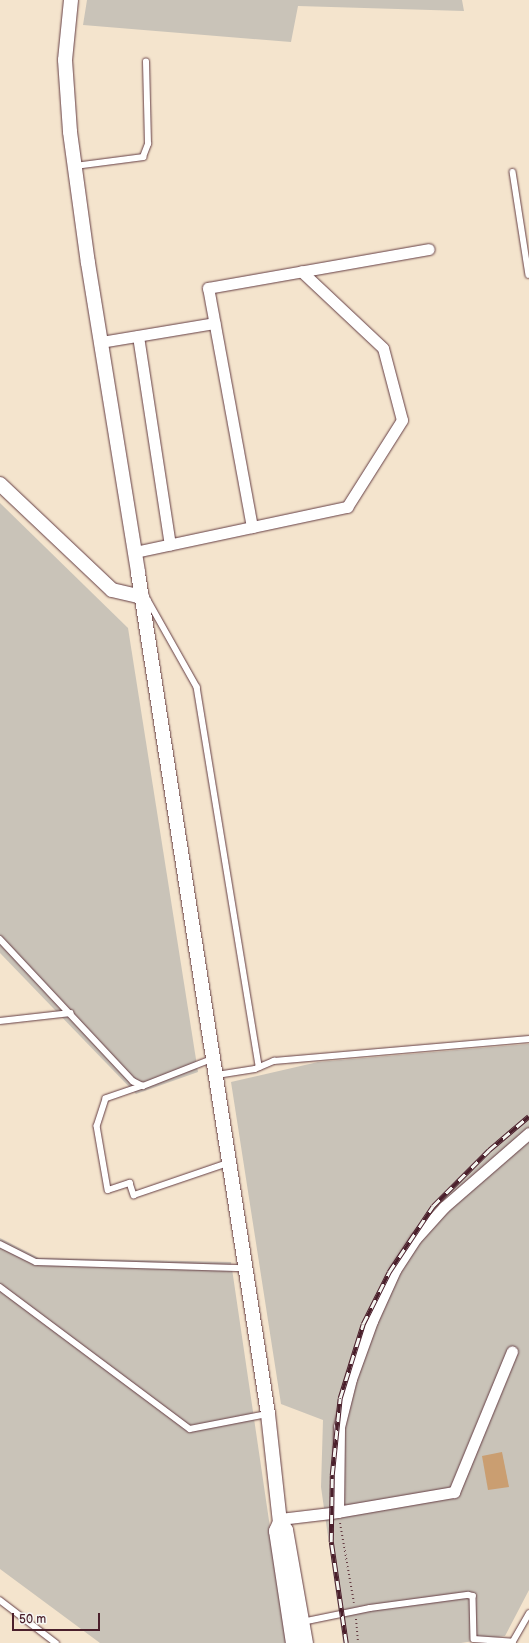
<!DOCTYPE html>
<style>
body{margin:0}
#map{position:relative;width:529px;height:1643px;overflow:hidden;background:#f4e4cd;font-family:"Balsamiq Sans",sans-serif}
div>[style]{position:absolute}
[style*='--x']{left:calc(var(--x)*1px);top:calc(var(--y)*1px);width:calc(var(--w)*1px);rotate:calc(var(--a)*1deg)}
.industrial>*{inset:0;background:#c9c3b8}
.building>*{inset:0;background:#ca9e71}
.path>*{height:2px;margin-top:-1px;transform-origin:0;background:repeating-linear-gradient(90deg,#643d43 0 1px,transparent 0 4px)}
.roads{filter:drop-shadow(0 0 1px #643d43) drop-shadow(0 0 1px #643d43)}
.service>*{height:5.5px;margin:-2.75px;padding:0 2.75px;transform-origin:2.75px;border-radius:2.75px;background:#fff}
.minor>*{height:11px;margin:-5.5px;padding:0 5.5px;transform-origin:5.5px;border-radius:5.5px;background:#fff}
.tertiary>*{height:14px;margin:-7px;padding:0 7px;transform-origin:7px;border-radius:7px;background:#fff}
.rail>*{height:4.5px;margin-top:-2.25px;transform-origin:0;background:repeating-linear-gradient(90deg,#f6f6f2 0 9px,#4a1f2b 0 18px);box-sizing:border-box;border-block:1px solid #4a1f2b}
span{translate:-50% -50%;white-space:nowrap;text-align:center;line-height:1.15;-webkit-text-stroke:3px #f6f6f2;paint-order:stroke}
.scale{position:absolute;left:12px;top:1613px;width:88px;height:18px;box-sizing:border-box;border:2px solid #4a1f2b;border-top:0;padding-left:5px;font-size:12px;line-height:14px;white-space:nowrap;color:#4a1f2b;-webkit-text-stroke:3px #f6f6f2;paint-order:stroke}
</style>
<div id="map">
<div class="industrial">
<i style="clip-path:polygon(87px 0,462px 0,464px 11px,298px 6px,291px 42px,83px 25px)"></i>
<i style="clip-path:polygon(0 503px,128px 628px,198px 1072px,136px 1094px,0 953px)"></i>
<i style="clip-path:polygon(529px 1044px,529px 1590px,505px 1636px,461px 1643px,343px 1643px,321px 1487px,323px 1420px,281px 1404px,231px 1082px,318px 1062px)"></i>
<i style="clip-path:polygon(0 1238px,39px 1258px,231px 1262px,287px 1643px,100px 1643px,0 1569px)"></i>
</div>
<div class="building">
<i style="clip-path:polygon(502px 1452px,509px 1487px,488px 1490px,482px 1456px)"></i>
</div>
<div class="path">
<i style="--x:340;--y:1523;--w:81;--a:80.1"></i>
<i style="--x:356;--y:1619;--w:24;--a:85"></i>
</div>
<div class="roads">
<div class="service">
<i style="--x:75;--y:166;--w:69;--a:-7.5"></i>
<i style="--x:143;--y:157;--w:14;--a:-69"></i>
<i style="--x:148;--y:144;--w:82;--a:-91.4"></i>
<i style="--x:513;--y:172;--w:104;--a:81.2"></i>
<i style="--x:144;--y:598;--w:4;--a:27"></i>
<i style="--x:148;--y:600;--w:100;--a:60.6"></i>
<i style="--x:197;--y:687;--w:385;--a:80.7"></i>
<i style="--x:0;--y:939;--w:195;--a:46.9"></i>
<i style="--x:133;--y:1081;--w:11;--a:27"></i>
<i style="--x:143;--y:1086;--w:74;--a:-21.4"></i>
<i style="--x:0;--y:1021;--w:71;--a:-6.4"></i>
<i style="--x:217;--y:1075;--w:38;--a:-9"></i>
<i style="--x:255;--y:1069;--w:21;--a:-23"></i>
<i style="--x:274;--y:1061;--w:256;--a:-4.9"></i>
<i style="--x:143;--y:1086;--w:39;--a:161"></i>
<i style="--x:106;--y:1099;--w:28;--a:108"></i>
<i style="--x:97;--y:1126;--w:65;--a:80.2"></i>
<i style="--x:108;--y:1190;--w:23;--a:-18"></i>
<i style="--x:130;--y:1183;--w:13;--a:72"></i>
<i style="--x:134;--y:1195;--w:99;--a:-18.8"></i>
<i style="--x:0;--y:1244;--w:40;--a:26.6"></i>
<i style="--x:36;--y:1262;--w:208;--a:1.7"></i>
<i style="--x:0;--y:1287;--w:237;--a:36.8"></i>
<i style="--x:190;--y:1429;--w:78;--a:-11"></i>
<i style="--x:0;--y:1600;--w:71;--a:37.5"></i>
<i style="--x:302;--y:1622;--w:69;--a:-11.6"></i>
<i style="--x:370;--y:1608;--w:99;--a:-7.6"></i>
<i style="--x:468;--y:1595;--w:5;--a:11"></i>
<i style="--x:473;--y:1596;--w:43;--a:88.7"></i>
<i style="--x:474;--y:1639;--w:39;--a:4"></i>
<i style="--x:512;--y:1643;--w:34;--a:-60"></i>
</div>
<div class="minor">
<i style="--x:138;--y:336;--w:211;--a:81.3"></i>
<i style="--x:101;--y:342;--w:115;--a:-9.5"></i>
<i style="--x:252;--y:527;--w:243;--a:-100.4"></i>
<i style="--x:208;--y:288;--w:224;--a:-10"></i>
<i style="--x:135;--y:552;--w:217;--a:-12"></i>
<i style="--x:347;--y:507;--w:103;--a:-57.7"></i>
<i style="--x:402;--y:420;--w:74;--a:-104.8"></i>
<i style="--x:383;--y:348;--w:112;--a:-136.8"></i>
<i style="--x:338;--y:1512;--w:85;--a:-89.3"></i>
<i style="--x:339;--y:1427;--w:49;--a:-76"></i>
<i style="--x:351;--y:1379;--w:62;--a:-70.1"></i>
<i style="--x:372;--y:1321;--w:56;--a:-65.7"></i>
<i style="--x:395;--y:1270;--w:38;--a:-57"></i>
<i style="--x:416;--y:1238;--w:42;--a:-47.9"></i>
<i style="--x:444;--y:1207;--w:113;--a:-41"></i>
<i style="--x:280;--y:1519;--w:51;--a:-6.7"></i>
<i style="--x:331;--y:1513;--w:125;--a:-9.7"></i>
<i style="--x:454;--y:1492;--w:152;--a:-67.6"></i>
</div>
<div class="tertiary">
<i style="--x:71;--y:0;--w:60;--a:95.7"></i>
<i style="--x:65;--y:60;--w:72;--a:86"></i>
<i style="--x:70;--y:132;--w:132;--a:82.2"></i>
<i style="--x:88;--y:263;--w:314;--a:80.8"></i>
<i style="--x:138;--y:573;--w:851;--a:81.21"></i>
<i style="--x:268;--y:1414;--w:109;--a:83.7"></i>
<i style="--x:280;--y:1522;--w:10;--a:53"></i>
<i style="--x:286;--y:1530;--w:115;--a:80"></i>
<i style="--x:0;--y:484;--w:154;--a:43.4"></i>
<i style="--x:112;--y:590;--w:31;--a:13"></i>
<i style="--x:280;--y:1522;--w:10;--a:114"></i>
<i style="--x:276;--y:1531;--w:113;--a:81.4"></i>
</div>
</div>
<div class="rail">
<i style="--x:346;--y:1643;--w:102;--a:-98.4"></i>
<i style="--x:331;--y:1542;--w:67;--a:-89.1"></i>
<i style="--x:332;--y:1475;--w:77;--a:-84.1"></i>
<i style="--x:340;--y:1398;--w:77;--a:-72.7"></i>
<i style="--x:363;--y:1324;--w:58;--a:-63.4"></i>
<i style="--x:389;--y:1272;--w:79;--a:-56.3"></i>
<i style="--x:433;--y:1206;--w:79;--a:-45"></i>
<i style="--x:489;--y:1150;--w:52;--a:-40.4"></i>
</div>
<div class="scale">50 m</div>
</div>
